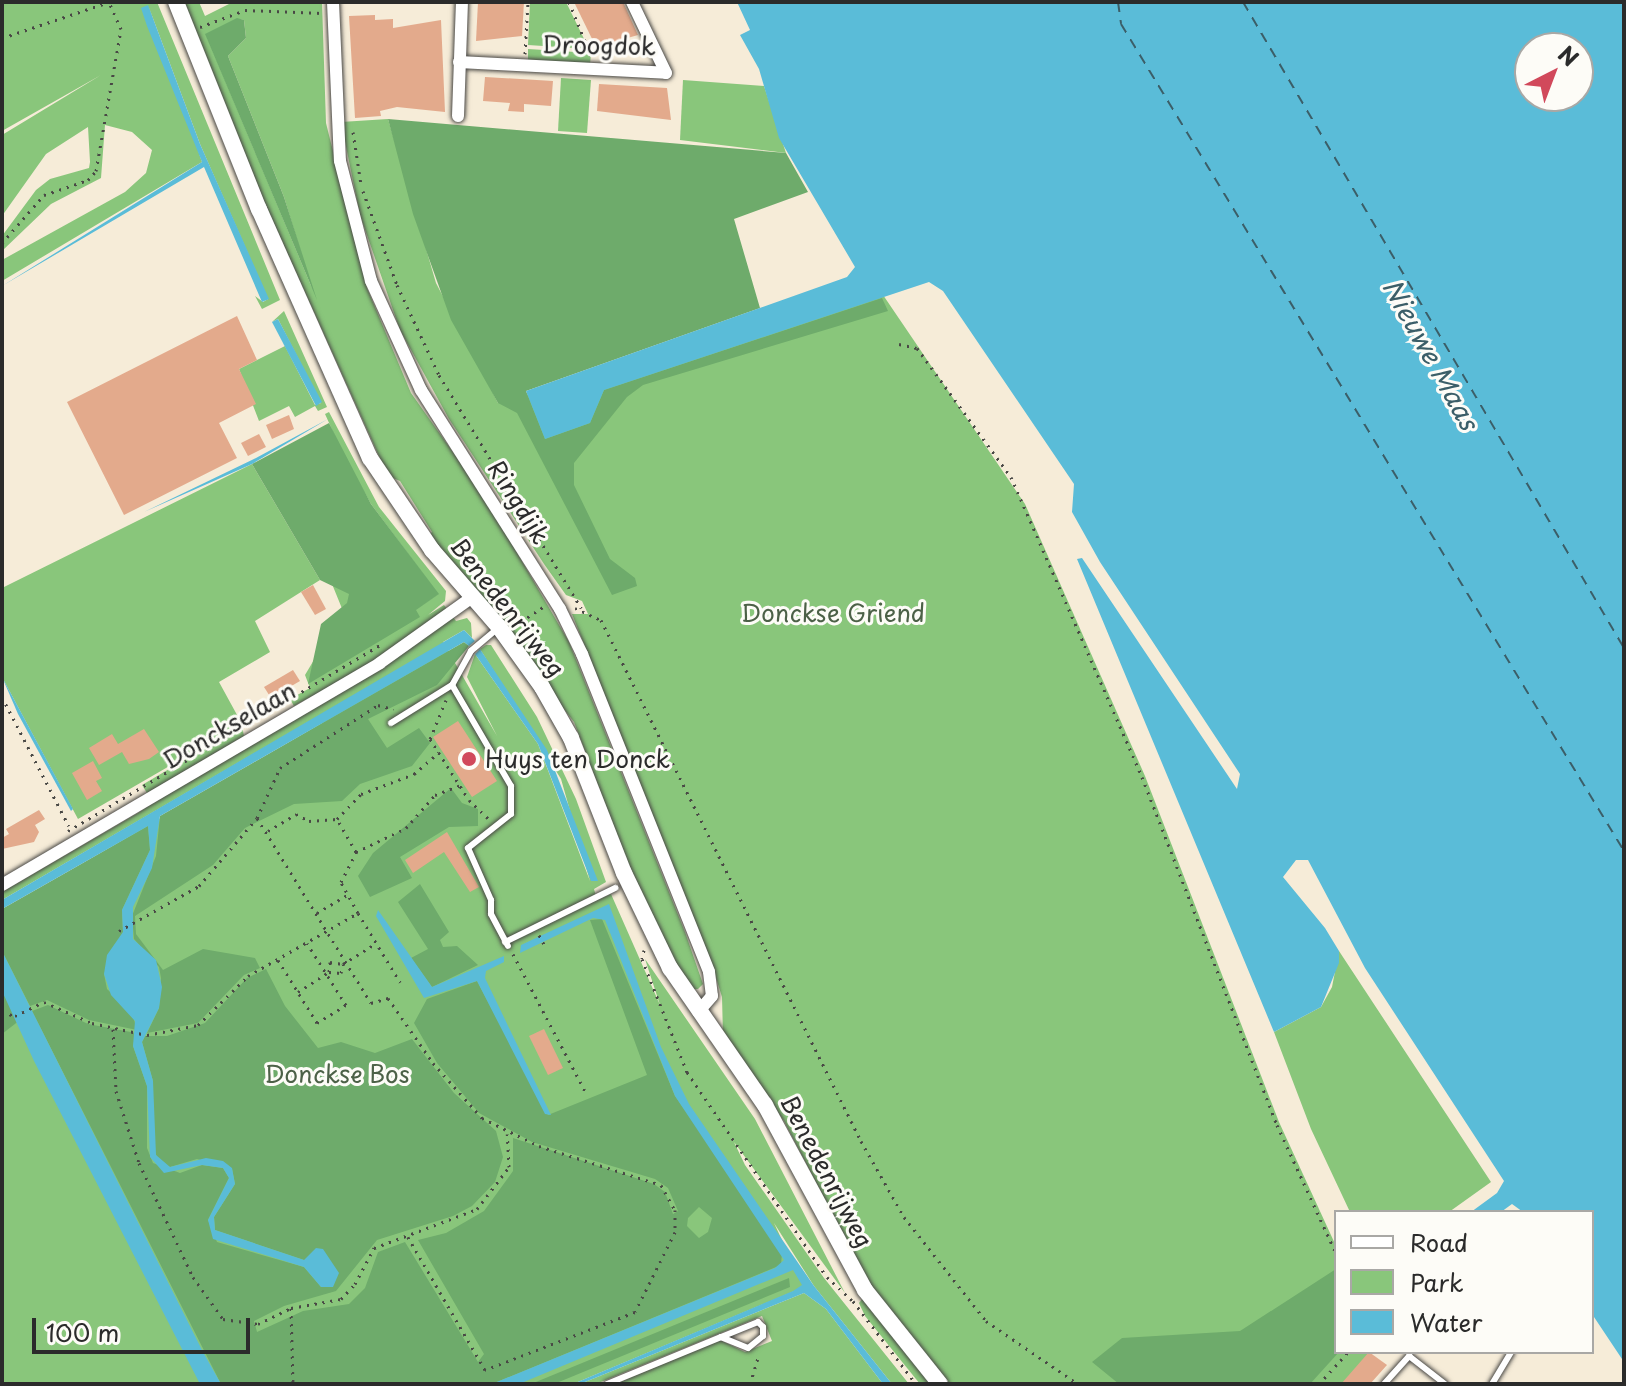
<!DOCTYPE html>
<style>
body{margin:0}
#map{position:relative;width:1626px;height:1386px;overflow:hidden;background:#f6ecd8;font-family:"Playpen Sans",sans-serif}
div>[style]{position:absolute}
[style*='--x']{left:calc(var(--x)*1px);top:calc(var(--y)*1px);width:calc(var(--w)*1px);rotate:calc(var(--a)*1deg)}
.green>*{inset:0;background:#89c67b}
.forest>*{inset:0;background:#6eab6b}
.water>*{inset:0;background:#5abcd8}
.ferry>*{height:2px;margin-top:-1px;transform-origin:0;background:repeating-linear-gradient(90deg,#3b5e68 0 10px,transparent 0 18px)}
.building>*{inset:0;background:#e3aa8c}
.path>*{height:3px;margin-top:-1.5px;transform-origin:0;background:repeating-linear-gradient(90deg,#494845 0 2px,transparent 0 8px)}
.roads{filter:drop-shadow(0 0 2px #494845) drop-shadow(0 0 2px #494845)}
.lane>*{height:6px;margin:-3px;padding:0 3px;transform-origin:3px;border-radius:3px;background:#fff}
.street>*{height:12px;margin:-6px;padding:0 6px;transform-origin:6px;border-radius:6px;background:#fff}
.secondary>*{height:16px;margin:-8px;padding:0 8px;transform-origin:8px;border-radius:8px;background:#fff}
.dots>*{width:22px;height:22px;translate:-50% -50%;box-sizing:border-box;border:4px solid #fdfcf7;border-radius:50%}
span{translate:-50% -50%;white-space:nowrap;text-align:center;line-height:1.15;-webkit-text-stroke:6px #fdfcf7;paint-order:stroke}
.street-label{font-size:24px;color:#2b2b2b}
.park-label{font-size:24px;color:#4c6147}
.poi-label{font-size:24px;color:#2b2b2b}
.left{translate:0 -50%;text-align:left}
.water-label{font-size:26px;color:#3b5e68;font-style:italic}
.frame{position:absolute;inset:0;border:4px solid #2b2b2b;pointer-events:none}
.legend{position:absolute;left:1334px;top:1210px;width:260px;height:144px;box-sizing:border-box;background:#fdfcf7;border:2px solid #a9a8a5;margin:0;padding:10px 14px;list-style:none;font-size:24px;color:#2b2b2b}
.legend li{display:flex;align-items:center;gap:16px;height:40px}
.legend b{width:40px;border:2px solid #a9a8a5}
.north{position:absolute;left:1514px;top:32px;width:80px;height:80px;box-sizing:border-box;background:#fdfcf7;border:2px solid #a9a8a5;border-radius:50%;rotate:42deg;font-size:22px;font-weight:700;line-height:32px;text-align:center;color:#2b2b2b}
.north::after{content:'';display:block;margin:auto;width:28px;height:36px;background:#d1495b;clip-path:polygon(50% 0,100% 100%,50% 72%,0 100%)}
.scale{position:absolute;left:32px;top:1318px;width:218px;height:36px;box-sizing:border-box;border:4px solid #2b2b2b;border-top:0;padding-left:10px;font-size:24px;line-height:28px;white-space:nowrap;color:#2b2b2b;-webkit-text-stroke:6px #fdfcf7;paint-order:stroke}
</style>
<div id="map">
<div class="green">
<i style="clip-path:polygon(2px 2px,157px 2px,280px 300px,262px 309px,255px 296px,263px 302px,268px 299px,200px 144px,148px 5px,202px 162px,2px 281px,2px 260px,125px 192px,146px 173px,152px 150px,132px 132px,105px 125px,101px 178px,51px 204px,2px 251px,2px 236px,36px 190px,50px 179px,89px 168px,90px 162px,88px 127px,46px 154px,2px 216px,2px 135px,101px 75px,2px 131px)"></i>
<i style="clip-path:polygon(evenodd,183px 2px,199px 2px,205px 16px,233px 2px,322px 2px,326px 123px,367px 288px,411px 393px,484px 496px,569px 642px,685px 932px,703px 984px,698px 989px,689px 989px,650px 922px,574px 722px,429px 535px,432px 532px,400px 481px,388px 476px,244px 157px,183px 2px,237px 19px,244px 20px,246px 38px,228px 56px,284px 197px,312px 288px,206px 35px,237px 19px)"></i>
<i style="clip-path:polygon(530px 2px,566px 2px,589px 49px,528px 45px)"></i>
<i style="clip-path:polygon(528px 49px,591px 53px,590px 65px,528px 61px)"></i>
<i style="clip-path:polygon(561px 78px,591px 80px,587px 133px,558px 131px)"></i>
<i style="clip-path:polygon(683px 80px,764px 86px,786px 153px,680px 140px)"></i>
<i style="clip-path:polygon(388px 119px,436px 283px,498px 403px,881px 292px,1025px 504px,1145px 776px,1279px 1122px,1336px 1246px,1336px 1352px,1374px 1352px,1346px 1384px,949px 1384px,873px 1292px,784px 1121px,723px 1036px,722px 997px,713px 968px,572px 614px,588px 614px,582px 601px,566px 595px,544px 564px,449px 419px,400px 330px,360px 215px,341px 122px)"></i>
<i style="clip-path:polygon(284px 311px,327px 407px,318px 411px,315px 406px,295px 417px,289px 406px,259px 421px,239px 369px,285px 346px,315px 405px,321px 403px,278px 319px,272px 322px)"></i>
<i style="clip-path:polygon(329px 412px,379px 507px,446px 591px,445px 601px,428px 615px,444px 605px,456px 621px,467px 618px,471px 623px,472px 638px,464px 630px,443px 642px,497px 736px,467px 677px,475px 654px,538px 744px,590px 881px,561px 779px,480px 649px,486px 645px,491px 645px,537px 717px,576px 799px,606px 882px,594px 889px,597px 900px,611px 894px,660px 1005px,645px 959px,755px 1119px,845px 1293px,734px 1142px,745px 1165px,824px 1278px,909px 1384px,892px 1384px,814px 1286px,774px 1223px,804px 1287px,573px 1384px,2px 1384px,2px 911px,322px 723px,320px 715px,2px 900px,2px 892px,138px 813px,312px 696px,294px 706px,290px 699px,310px 688px,305px 675px,343px 611px,280px 456px,422px 605px,438px 594px,371px 504px,345px 458px,325px 414px)"></i>
<i style="clip-path:polygon(252px 464px,320px 580px,255px 621px,270px 652px,219px 682px,242px 724px,78px 819px,2px 677px,2px 588px)"></i>
<i style="clip-path:polygon(242px 726px,244px 736px,147px 793px,142px 785px)"></i>
<i style="clip-path:polygon(1339px 951px,1491px 1182px,1449px 1212px,1350px 1212px,1311px 1129px,1274px 1032px,1321px 1007px,1332px 987px)"></i>
<i style="clip-path:polygon(804px 1293px,826px 1309px,883px 1384px,615px 1384px,720px 1340px,745px 1352px,772px 1341px,762px 1316px,596px 1384px,580px 1384px)"></i>
<i style="clip-path:polygon(863px 1298px,932px 1384px,920px 1384px,865px 1316px,859px 1303px)"></i>
</div>
<div class="forest">
<i style="clip-path:polygon(237px 18px,244px 20px,246px 38px,228px 56px,284px 197px,317px 300px,205px 34px)"></i>
<i style="clip-path:polygon(388px 119px,786px 153px,808px 192px,734px 219px,760px 308px,526px 391px,545px 439px,590px 423px,604px 390px,882px 298px,888px 311px,643px 385px,627px 397px,574px 463px,574px 485px,610px 559px,635px 578px,637px 586px,612px 595px,517px 413px,498px 403px,451px 320px,413px 214px)"></i>
<i style="clip-path:polygon(329px 423px,371px 504px,439px 594px,416px 610px,420px 617px,308px 684px,321px 624px,347px 603px,349px 594px,320px 580px,252px 464px)"></i>
<i style="clip-path:polygon(464px 642px,469px 646px,437px 685px,368px 719px,387px 748px,419px 728px,430px 743px,412px 766px,360px 784px,342px 801px,294px 804px,245px 828px,213px 865px,135px 916px,136px 934px,163px 970px,203px 949px,255px 958px,260px 968px,244px 975px,198px 1023px,147px 1033px,159px 1008px,161px 978px,159px 967px,134px 939px,132px 916px,156px 856px,160px 816px)"></i>
<i style="clip-path:polygon(451px 788px,462px 803px,478px 809px,478px 826px,449px 827px,400px 857px,412px 878px,370px 897px,358px 876px,373px 853px)"></i>
<i style="clip-path:polygon(148px 826px,150px 850px,122px 910px,123px 932px,104px 974px,107px 989px,132px 1013px,137px 1030px,89px 1020px,47px 1000px,30px 1006px,2px 951px,2px 909px)"></i>
<i style="clip-path:polygon(420px 884px,449px 932px,440px 940px,443px 947px,457px 946px,478px 965px,432px 987px,411px 958px,428px 949px,398px 902px)"></i>
<i style="clip-path:polygon(evenodd,602px 919px,675px 1096px,759px 1216px,782px 1253px,781px 1265px,492px 1384px,221px 1384px,32px 1011px,48px 1005px,88px 1024px,136px 1033px,133px 1046px,147px 1086px,147px 1148px,153px 1163px,180px 1173px,202px 1165px,223px 1168px,229px 1178px,208px 1220px,217px 1242px,304px 1267px,321px 1287px,328px 1287px,304px 1260px,215px 1230px,214px 1217px,235px 1184px,232px 1169px,197px 1159px,170px 1167px,159px 1161px,153px 1148px,153px 1081px,142px 1042px,145px 1036px,167px 1036px,205px 1023px,247px 978px,266px 969px,285px 1006px,318px 1048px,341px 1042px,375px 1053px,412px 1039px,454px 1093px,496px 1131px,503px 1157px,495px 1182px,472px 1206px,453px 1216px,377px 1240px,336px 1291px,284px 1306px,254px 1321px,257px 1332px,303px 1311px,349px 1304px,365px 1288px,378px 1252px,405px 1242px,478px 1362px,484px 1354px,418px 1240px,446px 1233px,484px 1211px,513px 1171px,513px 1138px,654px 1184px,665px 1192px,673px 1214px,678px 1211px,668px 1188px,655px 1179px,532px 1142px,479px 1113px,437px 1063px,414px 1023px,427px 999px,477px 981px,548px 1115px,647px 1075px,590px 920px,602px 919px,699px 1207px,712px 1218px,708px 1232px,699px 1238px,687px 1226px,688px 1218px,699px 1207px)"></i>
<i style="clip-path:polygon(2px 991px,20px 1020px,2px 1034px)"></i>
<i style="clip-path:polygon(1336px 1269px,1339px 1352px,1310px 1384px,1119px 1384px,1092px 1362px,1122px 1338px,1240px 1331px)"></i>
<i style="clip-path:polygon(789px 1278px,790px 1287px,683px 1331px,554px 1384px,531px 1384px)"></i>
</div>
<div class="water">
<i style="clip-path:polygon(evenodd,737px 2px,1624px 2px,1624px 1362px,1592px 1314px,1592px 1212px,1523px 1212px,1512px 1204px,1501px 1212px,1471px 1212px,1497px 1193px,1504px 1181px,1365px 968px,1308px 860px,1296px 860px,1283px 877px,1325px 928px,1339px 951px,1339px 963px,1321px 1007px,1274px 1032px,1077px 559px,1082px 558px,1237px 789px,1240px 774px,1100px 562px,1072px 512px,1074px 484px,943px 291px,929px 282px,604px 390px,590px 423px,545px 439px,526px 391px,847px 277px,855px 267px,779px 138px,759px 69px,740px 35px,750px 30px,737px 2px,1530px 48px,1578px 48px,1578px 96px,1530px 96px,1530px 48px)"></i>
<i style="clip-path:polygon(148px 5px,200px 144px,269px 299px,262px 302px,204px 167px,2px 286px,202px 162px,147px 26px,141px 8px)"></i>
<i style="clip-path:polygon(278px 319px,322px 402px,316px 406px,272px 322px)"></i>
<i style="clip-path:polygon(328px 419px,252px 464px,144px 512px,256px 458px)"></i>
<i style="clip-path:polygon(464px 630px,475px 641px,469px 646px,464px 642px,160px 816px,152px 868px,133px 907px,133px 939px,156px 960px,162px 987px,159px 1008px,142px 1042px,153px 1081px,156px 1155px,170px 1167px,206px 1158px,223px 1161px,232px 1168px,235px 1184px,214px 1217px,215px 1230px,304px 1260px,316px 1248px,323px 1249px,339px 1273px,333px 1287px,321px 1287px,304px 1267px,213px 1239px,208px 1220px,229px 1178px,223px 1168px,202px 1165px,164px 1173px,150px 1157px,147px 1086px,133px 1046px,135px 1021px,111px 995px,104px 974px,107px 955px,123px 932px,122px 910px,150px 850px,148px 826px,2px 909px,2px 900px)"></i>
<i style="clip-path:polygon(480px 649px,547px 750px,598px 881px,591px 881px,538px 744px,475px 654px)"></i>
<i style="clip-path:polygon(2px 677px,73px 809px,71px 811px,18px 714px)"></i>
<i style="clip-path:polygon(609px 904px,661px 1047px,689px 1104px,814px 1286px,892px 1384px,883px 1384px,826px 1309px,804px 1293px,580px 1384px,573px 1384px,793px 1291px,802px 1285px,793px 1270px,519px 1384px,492px 1384px,775px 1268px,784px 1260px,675px 1096px,605px 920px,593px 918px,520px 953px,521px 945px)"></i>
<i style="clip-path:polygon(378px 910px,432px 987px,504px 956px,504px 962px,486px 971px,485px 978px,551px 1115px,545px 1114px,477px 981px,424px 998px,376px 916px)"></i>
<i style="clip-path:polygon(2px 951px,203px 1352px,221px 1384px,200px 1384px,34px 1061px,2px 991px)"></i>
</div>
<div class="ferry">
<i style="--x:1118;--y:2;--w:22;--a:82"></i>
<i style="--x:1121;--y:24;--w:968;--a:58.69"></i>
<i style="--x:1243;--y:2;--w:750;--a:59.47"></i>
</div>
<div class="building">
<i style="clip-path:polygon(478px 2px,524px 2px,522px 36px,476px 41px)"></i>
<i style="clip-path:polygon(574px 2px,623px 2px,638px 35px,596px 47px)"></i>
<i style="clip-path:polygon(375px 15px,375px 20px,393px 19px,393px 28px,441px 20px,445px 112px,397px 107px,380px 111px,381px 116px,355px 118px,349px 16px)"></i>
<i style="clip-path:polygon(485px 77px,553px 81px,551px 106px,524px 104px,524px 112px,508px 111px,510px 103px,483px 101px)"></i>
<i style="clip-path:polygon(599px 84px,667px 88px,671px 120px,597px 111px)"></i>
<i style="clip-path:polygon(237px 316px,257px 360px,239px 369px,256px 404px,219px 423px,237px 458px,124px 515px,67px 402px)"></i>
<i style="clip-path:polygon(289px 415px,294px 429px,272px 439px,266px 425px)"></i>
<i style="clip-path:polygon(259px 434px,266px 447px,248px 456px,241px 443px)"></i>
<i style="clip-path:polygon(313px 585px,326px 609px,315px 615px,301px 592px)"></i>
<i style="clip-path:polygon(293px 670px,300px 681px,271px 698px,264px 687px)"></i>
<i style="clip-path:polygon(458px 721px,497px 781px,472px 797px,433px 737px)"></i>
<i style="clip-path:polygon(144px 729px,159px 752px,149px 759px,129px 764px,122px 752px,99px 765px,89px 748px,112px 734px,118px 744px)"></i>
<i style="clip-path:polygon(93px 761px,102px 778px,96px 781px,102px 791px,87px 800px,72px 773px)"></i>
<i style="clip-path:polygon(39px 810px,45px 819px,35px 825px,39px 832px,34px 842px,2px 849px,2px 838px,9px 834px,6px 829px)"></i>
<i style="clip-path:polygon(447px 832px,479px 887px,470px 892px,444px 852px,413px 873px,405px 860px)"></i>
<i style="clip-path:polygon(544px 1029px,563px 1068px,548px 1075px,529px 1036px)"></i>
<i style="clip-path:polygon(1369px 1352px,1387px 1365px,1370px 1384px,1341px 1384px)"></i>
</div>
<div class="path">
<i style="--x:569;--y:2;--w:61;--a:67.7"></i>
<i style="--x:200;--y:27;--w:48;--a:-20.7"></i>
<i style="--x:245;--y:10;--w:77;--a:2.2"></i>
<i style="--x:2;--y:38;--w:113;--a:-18.6"></i>
<i style="--x:525;--y:54;--w:52;--a:-86.7"></i>
<i style="--x:353;--y:132;--w:53;--a:81.3"></i>
<i style="--x:363;--y:191;--w:100;--a:70.1"></i>
<i style="--x:397;--y:285;--w:99;--a:65"></i>
<i style="--x:439;--y:375;--w:273;--a:58.6"></i>
<i style="--x:2;--y:243;--w:64;--a:-48.8"></i>
<i style="--x:44;--y:195;--w:46;--a:-18.8"></i>
<i style="--x:88;--y:180;--w:12;--a:-48"></i>
<i style="--x:96;--y:171;--w:144;--a:-80"></i>
<i style="--x:121;--y:29;--w:30;--a:-114"></i>
<i style="--x:899;--y:344;--w:18;--a:13"></i>
<i style="--x:917;--y:348;--w:160;--a:53.9"></i>
<i style="--x:1011;--y:477;--w:327;--a:66.4"></i>
<i style="--x:1142;--y:777;--w:373;--a:68.8"></i>
<i style="--x:1277;--y:1125;--w:141;--a:65.3"></i>
<i style="--x:575;--y:608;--w:29;--a:25"></i>
<i style="--x:601;--y:620;--w:582;--a:63.48"></i>
<i style="--x:861;--y:1141;--w:87;--a:60.5"></i>
<i style="--x:904;--y:1217;--w:132;--a:51.7"></i>
<i style="--x:986;--y:1321;--w:112;--a:34.4"></i>
<i style="--x:514;--y:626;--w:37;--a:-33"></i>
<i style="--x:2;--y:697;--w:145;--a:62.6"></i>
<i style="--x:446;--y:700;--w:42;--a:112.3"></i>
<i style="--x:430;--y:739;--w:72;--a:57.4"></i>
<i style="--x:469;--y:800;--w:28;--a:44"></i>
<i style="--x:257;--y:818;--w:217;--a:58.4"></i>
<i style="--x:371;--y:1003;--w:18;--a:-16"></i>
<i style="--x:388;--y:998;--w:79;--a:55.3"></i>
<i style="--x:433;--y:1063;--w:74;--a:48.3"></i>
<i style="--x:482;--y:1118;--w:64;--a:26.2"></i>
<i style="--x:539;--y:1146;--w:128;--a:17.7"></i>
<i style="--x:661;--y:1185;--w:29;--a:61"></i>
<i style="--x:675;--y:1210;--w:22;--a:90"></i>
<i style="--x:675;--y:1232;--w:89;--a:116.6"></i>
<i style="--x:635;--y:1312;--w:161;--a:158.9"></i>
<i style="--x:485;--y:1370;--w:154;--a:-120.1"></i>
<i style="--x:68;--y:831;--w:363;--a:-30.8"></i>
<i style="--x:268;--y:831;--w:33;--a:-31"></i>
<i style="--x:296;--y:814;--w:15;--a:28"></i>
<i style="--x:309;--y:821;--w:28;--a:-4"></i>
<i style="--x:356;--y:852;--w:38;--a:-120"></i>
<i style="--x:337;--y:819;--w:35;--a:-46"></i>
<i style="--x:361;--y:794;--w:57;--a:-20.7"></i>
<i style="--x:414;--y:774;--w:33;--a:-41"></i>
<i style="--x:317;--y:913;--w:35;--a:-31"></i>
<i style="--x:358;--y:913;--w:81;--a:58.7"></i>
<i style="--x:119;--y:931;--w:92;--a:-29.4"></i>
<i style="--x:199;--y:886;--w:89;--a:-49.5"></i>
<i style="--x:257;--y:818;--w:55;--a:-65.3"></i>
<i style="--x:280;--y:768;--w:117;--a:-32.7"></i>
<i style="--x:378;--y:705;--w:16;--a:15"></i>
<i style="--x:539;--y:935;--w:13;--a:61"></i>
<i style="--x:644;--y:950;--w:9;--a:103"></i>
<i style="--x:642;--y:959;--w:122;--a:68.3"></i>
<i style="--x:687;--y:1072;--w:248;--a:55.7"></i>
<i style="--x:827;--y:1277;--w:37;--a:43"></i>
<i style="--x:513;--y:954;--w:159;--a:62.3"></i>
<i style="--x:278;--y:960;--w:74;--a:58.2"></i>
<i style="--x:317;--y:1023;--w:34;--a:-32"></i>
<i style="--x:346;--y:1005;--w:73;--a:-122.2"></i>
<i style="--x:329;--y:972;--w:10;--a:-84"></i>
<i style="--x:330;--y:962;--w:13;--a:9"></i>
<i style="--x:343;--y:964;--w:39;--a:-32"></i>
<i style="--x:298;--y:992;--w:37;--a:-33"></i>
<i style="--x:329;--y:972;--w:12;--a:5"></i>
<i style="--x:341;--y:973;--w:9;--a:-77"></i>
<i style="--x:2;--y:1012;--w:14;--a:17"></i>
<i style="--x:15;--y:1016;--w:32;--a:-26"></i>
<i style="--x:44;--y:1002;--w:52;--a:23.6"></i>
<i style="--x:92;--y:1023;--w:56;--a:12.3"></i>
<i style="--x:147;--y:1035;--w:52;--a:-11.1"></i>
<i style="--x:198;--y:1025;--w:70;--a:-44.4"></i>
<i style="--x:248;--y:976;--w:127;--a:-29.8"></i>
<i style="--x:358;--y:913;--w:35;--a:-119"></i>
<i style="--x:341;--y:882;--w:34;--a:-63"></i>
<i style="--x:356;--y:852;--w:55;--a:-25.6"></i>
<i style="--x:406;--y:828;--w:44;--a:-48.7"></i>
<i style="--x:435;--y:795;--w:26;--a:-21"></i>
<i style="--x:113;--y:1029;--w:62;--a:87.2"></i>
<i style="--x:116;--y:1091;--w:76;--a:72.3"></i>
<i style="--x:139;--y:1163;--w:126;--a:64.7"></i>
<i style="--x:193;--y:1277;--w:52;--a:54.5"></i>
<i style="--x:223;--y:1319;--w:35;--a:8"></i>
<i style="--x:258;--y:1324;--w:37;--a:-26"></i>
<i style="--x:291;--y:1308;--w:51;--a:-10.2"></i>
<i style="--x:341;--y:1299;--w:21;--a:-47"></i>
<i style="--x:355;--y:1284;--w:41;--a:-62.2"></i>
<i style="--x:374;--y:1248;--w:110;--a:-20.7"></i>
<i style="--x:477;--y:1209;--w:53;--a:-52.7"></i>
<i style="--x:509;--y:1167;--w:33;--a:-93"></i>
<i style="--x:853;--y:1301;--w:104;--a:52.8"></i>
<i style="--x:291;--y:1308;--w:76;--a:88.5"></i>
<i style="--x:750;--y:1384;--w:31;--a:-73"></i>
<i style="--x:1319;--y:1384;--w:43;--a:-47.8"></i>
</div>
<div class="roads">
<div class="lane">
<i style="--x:497;--y:629;--w:34;--a:140"></i>
<i style="--x:471;--y:651;--w:39;--a:119"></i>
<i style="--x:452;--y:685;--w:117;--a:59.7"></i>
<i style="--x:511;--y:786;--w:28;--a:90"></i>
<i style="--x:511;--y:814;--w:55;--a:141.7"></i>
<i style="--x:468;--y:848;--w:57;--a:66.1"></i>
<i style="--x:491;--y:900;--w:14;--a:90"></i>
<i style="--x:491;--y:914;--w:36;--a:62"></i>
<i style="--x:391;--y:723;--w:72;--a:-31.9"></i>
<i style="--x:505;--y:942;--w:123;--a:-26.1"></i>
<i style="--x:607;--y:1384;--w:123;--a:-22.4"></i>
<i style="--x:721;--y:1337;--w:40;--a:-22"></i>
<i style="--x:758;--y:1322;--w:7;--a:45"></i>
<i style="--x:763;--y:1327;--w:9;--a:90"></i>
<i style="--x:763;--y:1336;--w:19;--a:141"></i>
<i style="--x:748;--y:1348;--w:29;--a:-158"></i>
<i style="--x:1384;--y:1384;--w:38;--a:-48"></i>
<i style="--x:1409;--y:1356;--w:46;--a:37.9"></i>
<i style="--x:1492;--y:1384;--w:37;--a:-59"></i>
</div>
<div class="street">
<i style="--x:333;--y:2;--w:159;--a:87.5"></i>
<i style="--x:340;--y:161;--w:124;--a:75.5"></i>
<i style="--x:371;--y:281;--w:120;--a:65.4"></i>
<i style="--x:421;--y:390;--w:259;--a:57.6"></i>
<i style="--x:560;--y:609;--w:50;--a:63.9"></i>
<i style="--x:582;--y:654;--w:342;--a:68.2"></i>
<i style="--x:709;--y:972;--w:24;--a:83"></i>
<i style="--x:712;--y:996;--w:21;--a:131"></i>
<i style="--x:459;--y:62;--w:207;--a:3"></i>
<i style="--x:666;--y:73;--w:79;--a:-115.6"></i>
<i style="--x:458;--y:116;--w:114;--a:-88"></i>
<i style="--x:2;--y:885;--w:438;--a:-30.4"></i>
<i style="--x:380;--y:663;--w:115;--a:-35.5"></i>
</div>
<div class="secondary">
<i style="--x:176;--y:2;--w:223;--a:68.2"></i>
<i style="--x:259;--y:209;--w:273;--a:66"></i>
<i style="--x:370;--y:458;--w:111;--a:56"></i>
<i style="--x:432;--y:550;--w:102;--a:49"></i>
<i style="--x:499;--y:627;--w:74;--a:54.4"></i>
<i style="--x:542;--y:687;--w:59;--a:60.4"></i>
<i style="--x:571;--y:738;--w:145;--a:68.6"></i>
<i style="--x:624;--y:873;--w:106;--a:64.2"></i>
<i style="--x:670;--y:968;--w:167;--a:55.3"></i>
<i style="--x:765;--y:1105;--w:210;--a:61.6"></i>
<i style="--x:865;--y:1290;--w:120;--a:51.4"></i>
</div>
</div>
<div class="dots">
<i style="left:469px;top:759px;background:#d1495b"></i>
</div>
<div class="street-label">
<span style="left:599px;top:45px;rotate:1deg">Droogdok</span>
<span style="left:519px;top:502px;rotate:58deg">Ringdijk</span>
<span style="left:508px;top:607px;rotate:52deg">Benedenrijweg</span>
<span style="left:229px;top:725px;rotate:-30deg">Donckselaan</span>
<span style="left:827px;top:1171px;rotate:62deg">Benedenrijweg</span>
</div>
<div class="park-label">
<span style="left:833px;top:613px">Donckse Griend</span>
<span style="left:337px;top:1074px">Donckse Bos</span>
</div>
<div class="poi-label">
<span class="left" style="left:485px;top:759px">Huys ten Donck</span>
</div>
<div class="water-label">
<span style="left:1431px;top:354px;rotate:61deg">Nieuwe Maas</span>
</div>
<div class="frame"></div>
<ul class="legend">
<li><b style="height:10px;background:#fff"></b>Road</li>
<li><b style="height:22px;background:#89c67b"></b>Park</li>
<li><b style="height:22px;background:#5abcd8"></b>Water</li>
</ul>
<div class="north">N</div>
<div class="scale">100 m</div>
</div>
